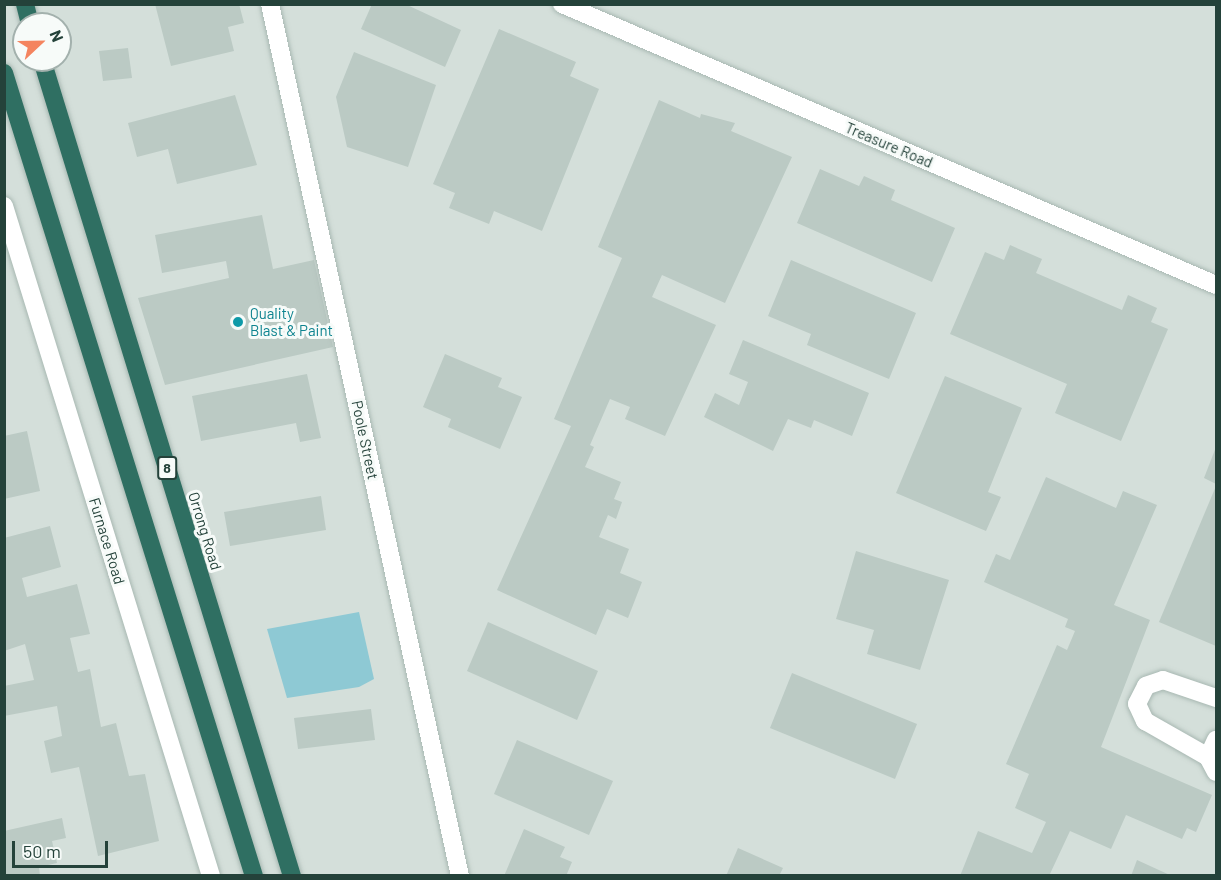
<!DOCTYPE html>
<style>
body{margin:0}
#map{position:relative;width:1221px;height:880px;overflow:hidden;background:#e6efeb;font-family:Barlow,sans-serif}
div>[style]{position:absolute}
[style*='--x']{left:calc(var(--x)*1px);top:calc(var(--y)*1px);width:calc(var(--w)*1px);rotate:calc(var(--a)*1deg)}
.built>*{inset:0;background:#d4dfda}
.water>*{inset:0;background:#8ec9d4}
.building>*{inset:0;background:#bbcac4}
.roads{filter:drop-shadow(0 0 2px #a8b8b2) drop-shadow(0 0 2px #a8b8b2)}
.minor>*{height:18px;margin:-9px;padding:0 9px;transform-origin:9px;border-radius:9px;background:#fff}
.highway>*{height:18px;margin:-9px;padding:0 9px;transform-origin:9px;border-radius:9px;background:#2f6f62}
.dots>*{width:16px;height:16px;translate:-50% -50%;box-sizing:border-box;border:3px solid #f7fbf9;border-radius:50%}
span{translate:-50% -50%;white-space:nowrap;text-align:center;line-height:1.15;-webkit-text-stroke:6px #f7fbf9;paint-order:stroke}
.shield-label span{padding:2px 4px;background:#f7fbf9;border:2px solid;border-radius:4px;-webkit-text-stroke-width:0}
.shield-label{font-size:14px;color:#24423a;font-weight:700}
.street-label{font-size:15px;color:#24423a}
.culture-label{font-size:15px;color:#0d838f}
.left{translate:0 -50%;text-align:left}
.frame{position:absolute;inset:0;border:6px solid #24423a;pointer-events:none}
.north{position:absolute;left:12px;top:12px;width:60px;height:60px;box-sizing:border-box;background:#f7fbf9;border:2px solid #a3b1ad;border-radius:50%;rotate:68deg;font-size:16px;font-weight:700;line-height:24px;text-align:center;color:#24423a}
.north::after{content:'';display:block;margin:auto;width:21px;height:27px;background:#f4845f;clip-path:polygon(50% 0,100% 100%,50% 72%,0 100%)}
.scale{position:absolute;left:12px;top:841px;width:96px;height:27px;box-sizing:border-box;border:3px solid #24423a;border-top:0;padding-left:8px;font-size:18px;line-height:21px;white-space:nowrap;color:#24423a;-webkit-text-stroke:4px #f7fbf9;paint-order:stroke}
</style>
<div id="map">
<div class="built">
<i style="clip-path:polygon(evenodd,5px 5px,1216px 5px,1216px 875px,5px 875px,5px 5px,24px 24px,60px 24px,60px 60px,24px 60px,24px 24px)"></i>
</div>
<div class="water">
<i style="clip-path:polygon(359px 612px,374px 679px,359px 687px,287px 698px,267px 629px)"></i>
</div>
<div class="building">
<i style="clip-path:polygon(155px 4px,239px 4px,244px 23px,228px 27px,234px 51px,171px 66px)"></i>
<i style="clip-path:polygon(372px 4px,405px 4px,461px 30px,445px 67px,361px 29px)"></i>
<i style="clip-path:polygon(499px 29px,576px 62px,570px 76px,599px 89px,542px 231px,494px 211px,489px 224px,449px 208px,455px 193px,433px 184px)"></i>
<i style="clip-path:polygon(128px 48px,132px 78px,103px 81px,99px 51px)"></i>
<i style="clip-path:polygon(354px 52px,436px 85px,408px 167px,347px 147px,336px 97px)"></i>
<i style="clip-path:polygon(235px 95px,257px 165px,177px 184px,168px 149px,137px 157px,128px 123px)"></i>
<i style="clip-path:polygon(659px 100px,700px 118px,701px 114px,735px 123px,731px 131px,792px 157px,725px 303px,662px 275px,652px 297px,716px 325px,665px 436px,625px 419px,630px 407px,610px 399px,590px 445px,594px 447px,585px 467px,621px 482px,614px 499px,622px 502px,616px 519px,608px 515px,599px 537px,629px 549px,620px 573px,642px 582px,628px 618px,607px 609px,596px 635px,497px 590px,571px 426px,554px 419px,622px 258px,598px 247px)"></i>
<i style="clip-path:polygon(820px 169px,859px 186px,864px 176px,895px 190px,891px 200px,955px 228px,932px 282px,797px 223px)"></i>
<i style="clip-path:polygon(262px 215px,273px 269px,314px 260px,333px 347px,165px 385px,138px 298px,229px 278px,226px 261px,162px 273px,155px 235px)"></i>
<i style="clip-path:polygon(1010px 245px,1042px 259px,1036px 273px,1122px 310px,1128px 295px,1157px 308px,1151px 322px,1168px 329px,1121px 441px,1055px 413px,1067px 384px,950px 334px,985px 252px,1004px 260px)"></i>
<i style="clip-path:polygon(791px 260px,916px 313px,889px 379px,807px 345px,811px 334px,768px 316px)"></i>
<i style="clip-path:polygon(743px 340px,869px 393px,852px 436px,814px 420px,811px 428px,788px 419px,773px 451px,704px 417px,715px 393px,739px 405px,748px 382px,729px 374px)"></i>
<i style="clip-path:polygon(445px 354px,502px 378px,498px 387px,522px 397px,500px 449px,448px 427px,451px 419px,423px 407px)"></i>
<i style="clip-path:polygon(307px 374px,321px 438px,300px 442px,296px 423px,201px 441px,192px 396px)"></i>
<i style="clip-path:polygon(945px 376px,1022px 408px,988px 492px,1001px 497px,986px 531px,896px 493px)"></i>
<i style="clip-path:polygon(27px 431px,40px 491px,4px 499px,4px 436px)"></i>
<i style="clip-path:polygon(1216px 447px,1216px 484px,1204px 478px)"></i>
<i style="clip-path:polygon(1046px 477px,1116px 508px,1123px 491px,1157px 505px,1114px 605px,1150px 620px,1101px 747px,1212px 795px,1196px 832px,1187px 828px,1182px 839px,1126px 815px,1111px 849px,1070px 831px,1049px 876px,960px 876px,978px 831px,1032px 853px,1046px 822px,1015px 808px,1029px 774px,1006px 764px,1057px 645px,1067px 650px,1075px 631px,1065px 627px,1068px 619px,984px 582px,996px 554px,1010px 560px)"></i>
<i style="clip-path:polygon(1216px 486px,1216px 646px,1159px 622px)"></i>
<i style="clip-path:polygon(321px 496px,326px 530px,230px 546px,224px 512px)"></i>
<i style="clip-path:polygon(50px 526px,61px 567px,22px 578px,27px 597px,77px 584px,90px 634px,70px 638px,78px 672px,90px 669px,101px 727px,116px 723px,129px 776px,145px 774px,159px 841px,98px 856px,79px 767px,51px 773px,44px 741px,62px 736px,57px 706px,4px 716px,4px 686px,34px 680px,25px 644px,4px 651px,4px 538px)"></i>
<i style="clip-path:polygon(856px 551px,949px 580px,920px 670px,867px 654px,874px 630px,836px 619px)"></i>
<i style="clip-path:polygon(488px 622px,598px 671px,577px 720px,467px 671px)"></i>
<i style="clip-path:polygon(792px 673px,917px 724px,895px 779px,770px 728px)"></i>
<i style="clip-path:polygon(371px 709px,375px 740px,298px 749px,294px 718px)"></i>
<i style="clip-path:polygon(517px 740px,613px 781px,589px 835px,494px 794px)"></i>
<i style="clip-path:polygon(62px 818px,66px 838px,52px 841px,57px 863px,39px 867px,40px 876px,4px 876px,4px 831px)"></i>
<i style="clip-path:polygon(524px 829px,565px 847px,560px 857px,572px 862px,566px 876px,504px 876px)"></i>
<i style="clip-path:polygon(738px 848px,783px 868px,779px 876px,726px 876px)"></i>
<i style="clip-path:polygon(1137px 860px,1172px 876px,1131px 876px)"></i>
</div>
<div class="roads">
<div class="minor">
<i style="--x:270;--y:4;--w:892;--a:77.71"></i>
<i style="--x:562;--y:4;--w:712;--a:23.25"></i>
<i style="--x:4;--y:206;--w:701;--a:72.83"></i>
<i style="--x:1216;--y:698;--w:56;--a:-161.2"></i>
<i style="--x:1163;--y:680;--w:18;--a:161"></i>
<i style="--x:1146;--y:686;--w:20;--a:117"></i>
<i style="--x:1137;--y:704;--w:19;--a:65"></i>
<i style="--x:1145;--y:721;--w:73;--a:29.7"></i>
<i style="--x:1208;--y:757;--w:17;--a:62"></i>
<i style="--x:1208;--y:757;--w:19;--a:-65"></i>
</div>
<div class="highway">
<i style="--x:25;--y:4;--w:21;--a:76"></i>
<i style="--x:42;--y:60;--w:853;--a:72.97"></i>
<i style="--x:4;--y:73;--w:841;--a:72.71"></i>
</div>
</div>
<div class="dots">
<i style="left:238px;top:322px;background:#0f9aa8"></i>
</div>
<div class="shield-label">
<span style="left:167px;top:468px">8</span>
</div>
<div class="street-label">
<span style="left:889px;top:145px;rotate:23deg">Treasure Road</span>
<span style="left:365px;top:440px;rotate:78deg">Poole Street</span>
<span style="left:205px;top:531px;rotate:73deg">Orrong Road</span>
<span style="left:107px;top:541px;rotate:73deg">Furnace Road</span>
</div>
<div class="culture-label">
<span class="left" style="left:250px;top:322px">Quality<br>Blast &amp; Paint</span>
</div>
<div class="frame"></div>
<div class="north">N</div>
<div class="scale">50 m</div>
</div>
